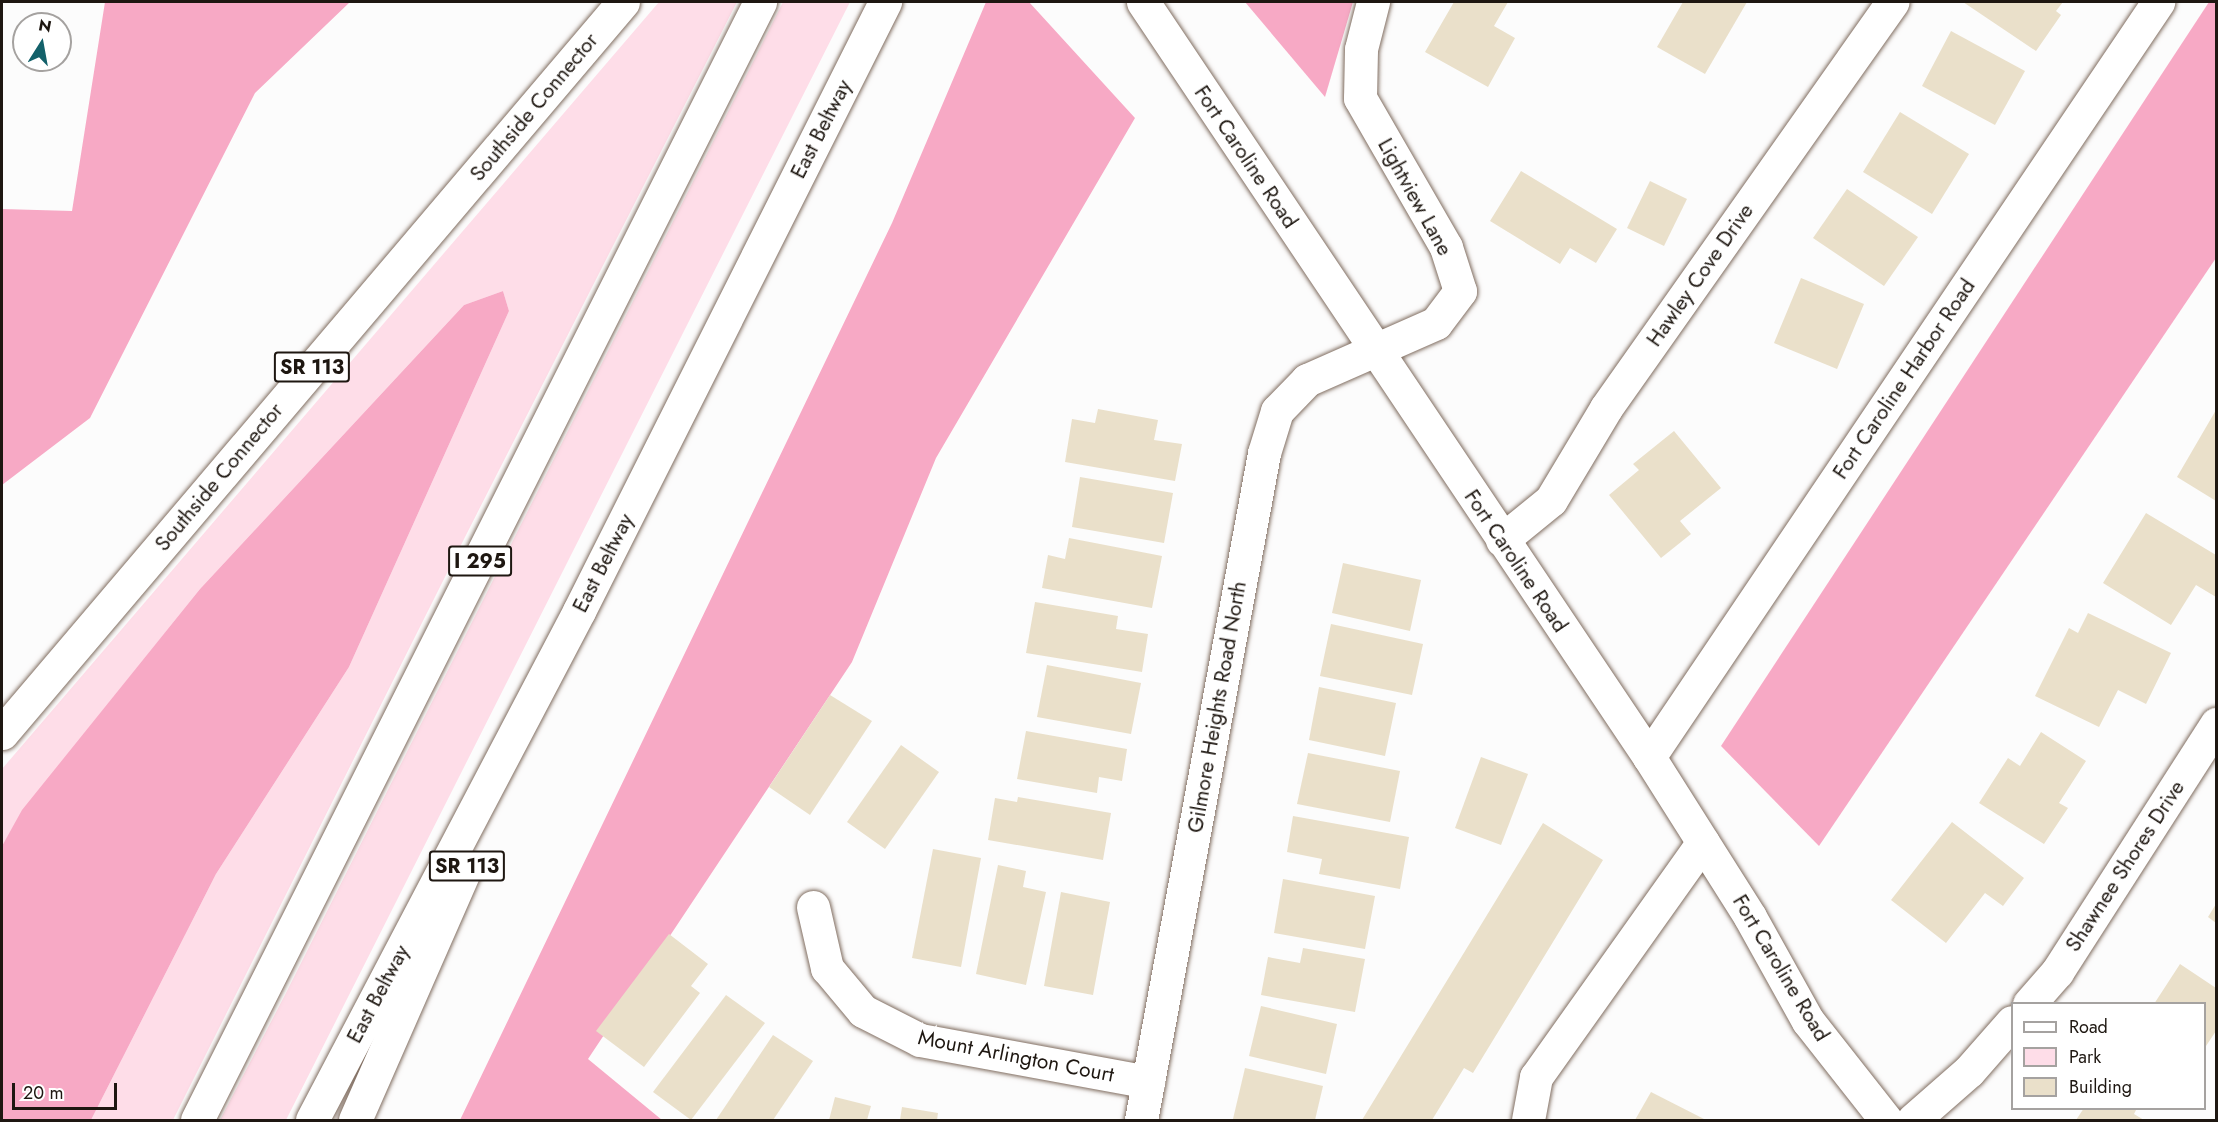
<!DOCTYPE html>
<style>
body{margin:0}
#map{position:relative;width:2218px;height:1122px;overflow:hidden;background:#fcfcfc;font-family:Jost,sans-serif}
div>[style]{position:absolute}
[style*='--x']{left:calc(var(--x)*1px);top:calc(var(--y)*1px);width:calc(var(--w)*1px);rotate:calc(var(--a)*1deg)}
.green>*{inset:0;background:#fedde8}
.forest>*{inset:0;background:#f7a9c5}
.building>*{inset:0;background:#eae0ca}
.roads{filter:drop-shadow(0 0 2px #816e61) drop-shadow(0 0 2px #816e61)}
.minor>*{height:33px;margin:-16.5px;padding:0 16.5px;transform-origin:16.5px;border-radius:16.5px;background:#fff}
.tertiary>*{height:33px;margin:-16.5px;padding:0 16.5px;transform-origin:16.5px;border-radius:16.5px;background:#fff}
.motorway>*{height:33px;margin:-16.5px;padding:0 16.5px;transform-origin:16.5px;border-radius:16.5px;background:#fff}
span{translate:-50% -50%;white-space:nowrap;text-align:center;line-height:1.15;-webkit-text-stroke:4.5px #fff;paint-order:stroke}
.shield-label span{padding:2px 4px;background:#fff;border:2px solid;border-radius:4px;-webkit-text-stroke-width:0}
.shield-label{font-size:20px;color:#1e1711;font-weight:700}
.street-label{font-size:21px;color:#1e1711}
.frame{position:absolute;inset:0;border:3px solid #1e1711;pointer-events:none}
.legend{position:absolute;left:2011px;top:1002px;width:195px;height:108px;box-sizing:border-box;background:#fff;border:2px solid #a5a2a0;margin:0;padding:8px 10px;list-style:none;font-size:18px;color:#1e1711}
.legend li{display:flex;align-items:center;gap:12px;height:30px}
.legend b{width:30px;border:2px solid #a5a2a0}
.north{position:absolute;left:12px;top:12px;width:60px;height:60px;box-sizing:border-box;background:#fff;border:2px solid #a5a2a0;border-radius:50%;rotate:11deg;font-size:16px;font-weight:700;line-height:24px;text-align:center;color:#1e1711}
.north::after{content:'';display:block;margin:auto;width:21px;height:27px;background:#13616a;clip-path:polygon(50% 0,100% 100%,50% 72%,0 100%)}
.scale{position:absolute;left:12px;top:1083px;width:105px;height:27px;box-sizing:border-box;border:3px solid #1e1711;border-top:0;padding-left:8px;font-size:18px;line-height:21px;white-space:nowrap;color:#1e1711;-webkit-text-stroke:4px #fff;paint-order:stroke}
</style>
<div id="map">
<div class="green">
<i style="clip-path:polygon(659px 2px,737px 2px,463px 541px,173px 1120px,91px 1120px,216px 874px,349px 667px,509px 311px,503px 291px,464px 305px,200px 589px,23px 810px,2px 846px,2px 769px)"></i>
<i style="clip-path:polygon(783px 2px,850px 2px,286px 1120px,220px 1120px,287px 991px)"></i>
</div>
<div class="forest">
<i style="clip-path:polygon(105px 2px,350px 2px,255px 93px,90px 418px,2px 485px,2px 209px,72px 211px)"></i>
<i style="clip-path:polygon(986px 2px,1029px 2px,1135px 118px,936px 458px,852px 662px,588px 1059px,662px 1120px,460px 1120px,892px 223px)"></i>
<i style="clip-path:polygon(1245px 2px,1353px 2px,1325px 97px)"></i>
<i style="clip-path:polygon(2209px 2px,2216px 2px,2216px 258px,1819px 846px,1721px 746px)"></i>
<i style="clip-path:polygon(503px 291px,509px 311px,349px 667px,216px 874px,91px 1120px,2px 1120px,2px 846px,22px 810px,200px 589px,464px 305px)"></i>
</div>
<div class="building">
<i style="clip-path:polygon(1454px 2px,1508px 2px,1494px 26px,1515px 38px,1488px 87px,1425px 52px)"></i>
<i style="clip-path:polygon(1683px 2px,1747px 2px,1705px 74px,1657px 47px)"></i>
<i style="clip-path:polygon(1963px 2px,2063px 2px,2056px 11px,2061px 15px,2036px 51px)"></i>
<i style="clip-path:polygon(1951px 31px,2025px 71px,1995px 125px,1922px 86px)"></i>
<i style="clip-path:polygon(1900px 112px,1969px 154px,1932px 214px,1863px 172px)"></i>
<i style="clip-path:polygon(1521px 171px,1617px 229px,1596px 263px,1570px 248px,1560px 264px,1490px 221px)"></i>
<i style="clip-path:polygon(1650px 181px,1687px 199px,1664px 246px,1627px 228px)"></i>
<i style="clip-path:polygon(1847px 189px,1918px 237px,1884px 286px,1813px 238px)"></i>
<i style="clip-path:polygon(1801px 278px,1864px 304px,1837px 369px,1774px 343px)"></i>
<i style="clip-path:polygon(1098px 409px,1158px 420px,1154px 440px,1182px 444px,1175px 481px,1065px 462px,1072px 419px,1095px 423px)"></i>
<i style="clip-path:polygon(2216px 410px,2216px 501px,2177px 477px)"></i>
<i style="clip-path:polygon(1674px 431px,1721px 488px,1680px 521px,1691px 534px,1661px 558px,1609px 495px,1639px 470px,1633px 464px)"></i>
<i style="clip-path:polygon(1080px 477px,1173px 493px,1164px 543px,1072px 527px)"></i>
<i style="clip-path:polygon(2146px 513px,2216px 555px,2216px 597px,2196px 585px,2171px 625px,2103px 583px)"></i>
<i style="clip-path:polygon(1069px 538px,1162px 556px,1152px 608px,1042px 588px,1048px 555px,1065px 559px)"></i>
<i style="clip-path:polygon(1343px 563px,1421px 580px,1410px 631px,1332px 613px)"></i>
<i style="clip-path:polygon(1035px 602px,1118px 616px,1116px 629px,1148px 634px,1142px 672px,1026px 653px)"></i>
<i style="clip-path:polygon(2088px 613px,2171px 653px,2146px 704px,2118px 690px,2099px 727px,2035px 696px,2069px 628px,2078px 633px)"></i>
<i style="clip-path:polygon(1331px 624px,1423px 644px,1412px 695px,1320px 676px)"></i>
<i style="clip-path:polygon(1047px 665px,1141px 683px,1131px 734px,1037px 717px)"></i>
<i style="clip-path:polygon(1319px 687px,1396px 703px,1385px 756px,1309px 740px)"></i>
<i style="clip-path:polygon(830px 695px,872px 721px,810px 815px,769px 787px)"></i>
<i style="clip-path:polygon(1026px 731px,1127px 749px,1122px 781px,1099px 777px,1097px 793px,1017px 779px)"></i>
<i style="clip-path:polygon(2041px 732px,2086px 761px,2059px 803px,2068px 808px,2044px 844px,1979px 803px,2008px 758px,2020px 766px)"></i>
<i style="clip-path:polygon(901px 745px,939px 772px,885px 849px,847px 822px)"></i>
<i style="clip-path:polygon(1308px 753px,1400px 771px,1390px 822px,1297px 804px)"></i>
<i style="clip-path:polygon(1481px 757px,1528px 774px,1501px 845px,1455px 828px)"></i>
<i style="clip-path:polygon(1018px 797px,1111px 813px,1103px 860px,988px 840px,995px 798px,1017px 802px)"></i>
<i style="clip-path:polygon(1293px 816px,1409px 837px,1400px 889px,1319px 874px,1322px 859px,1287px 852px)"></i>
<i style="clip-path:polygon(1952px 822px,2024px 878px,2003px 906px,1985px 893px,1946px 943px,1891px 900px)"></i>
<i style="clip-path:polygon(1543px 823px,1603px 860px,1473px 1073px,1464px 1068px,1432px 1120px,1362px 1120px)"></i>
<i style="clip-path:polygon(933px 849px,981px 858px,961px 967px,912px 958px)"></i>
<i style="clip-path:polygon(998px 865px,1026px 871px,1023px 887px,1046px 892px,1026px 985px,976px 974px)"></i>
<i style="clip-path:polygon(1283px 879px,1375px 896px,1365px 949px,1274px 933px)"></i>
<i style="clip-path:polygon(1061px 892px,1110px 902px,1093px 995px,1044px 986px)"></i>
<i style="clip-path:polygon(2216px 904px,2216px 923px,2208px 917px)"></i>
<i style="clip-path:polygon(669px 934px,708px 964px,691px 986px,700px 993px,644px 1067px,596px 1031px)"></i>
<i style="clip-path:polygon(1303px 948px,1365px 959px,1355px 1012px,1261px 995px,1268px 957px,1300px 963px)"></i>
<i style="clip-path:polygon(2180px 964px,2216px 988px,2216px 1031px,2204px 1049px,2204px 1004px,2154px 1004px)"></i>
<i style="clip-path:polygon(726px 995px,765px 1023px,691px 1120px,653px 1092px)"></i>
<i style="clip-path:polygon(1261px 1006px,1337px 1024px,1326px 1074px,1249px 1056px)"></i>
<i style="clip-path:polygon(773px 1035px,813px 1061px,773px 1120px,716px 1120px)"></i>
<i style="clip-path:polygon(1245px 1068px,1323px 1086px,1315px 1120px,1233px 1119px)"></i>
<i style="clip-path:polygon(1651px 1092px,1706px 1120px,1635px 1120px)"></i>
<i style="clip-path:polygon(835px 1097px,871px 1106px,867px 1120px,829px 1120px)"></i>
<i style="clip-path:polygon(902px 1107px,938px 1113px,937px 1120px,900px 1120px)"></i>
<i style="clip-path:polygon(2084px 1108px,2137px 1108px,2134px 1114px,2144px 1120px,2076px 1120px)"></i>
</div>
<div class="roads">
<div class="minor">
<i style="--x:1502;--y:540;--w:63;--a:-39.2"></i>
<i style="--x:1551;--y:500;--w:107;--a:-59.1"></i>
<i style="--x:1606;--y:408;--w:497;--a:-54.8"></i>
<i style="--x:1649;--y:757;--w:911;--a:-56.01"></i>
<i style="--x:813;--y:907;--w:63;--a:77.1"></i>
<i style="--x:827;--y:968;--w:56;--a:50.1"></i>
<i style="--x:863;--y:1011;--w:64;--a:27"></i>
<i style="--x:920;--y:1040;--w:232;--a:10.4"></i>
<i style="--x:2029;--y:1004;--w:43;--a:-48.8"></i>
<i style="--x:2057;--y:972;--w:295;--a:-57.3"></i>
<i style="--x:1141;--y:1120;--w:678;--a:-79.55"></i>
<i style="--x:1264;--y:453;--w:44;--a:-72.8"></i>
<i style="--x:1277;--y:411;--w:43;--a:-45.9"></i>
<i style="--x:1307;--y:380;--w:141;--a:-23.8"></i>
<i style="--x:1436;--y:323;--w:40;--a:-53"></i>
<i style="--x:1460;--y:291;--w:46;--a:-107.7"></i>
<i style="--x:1446;--y:247;--w:172;--a:-120"></i>
<i style="--x:1360;--y:98;--w:49;--a:-88.8"></i>
<i style="--x:1361;--y:49;--w:49;--a:-75.7"></i>
<i style="--x:1528;--y:1120;--w:44;--a:-79.5"></i>
<i style="--x:1536;--y:1077;--w:288;--a:-54.6"></i>
<i style="--x:1913;--y:1120;--w:74;--a:-41.2"></i>
<i style="--x:1969;--y:1071;--w:65;--a:-48.7"></i>
</div>
<div class="tertiary">
<i style="--x:1143;--y:2;--w:909;--a:56.17"></i>
<i style="--x:1649;--y:757;--w:189;--a:57.7"></i>
<i style="--x:1750;--y:917;--w:119;--a:60.9"></i>
<i style="--x:1808;--y:1021;--w:126;--a:51.8"></i>
</div>
<div class="motorway">
<i style="--x:2;--y:733;--w:959;--a:-49.65"></i>
<i style="--x:197;--y:1120;--w:1252;--a:-63.27"></i>
<i style="--x:312;--y:1120;--w:575;--a:-62.32"></i>
<i style="--x:579;--y:611;--w:682;--a:-63.32"></i>
<i style="--x:355;--y:1120;--w:271;--a:-66.3"></i>
</div>
</div>
<div class="shield-label">
<span style="left:312px;top:367px">SR 113</span>
<span style="left:480px;top:561px">I 295</span>
<span style="left:467px;top:866px">SR 113</span>
</div>
<div class="street-label">
<span style="left:534px;top:107px;rotate:-50deg">Southside Connector</span>
<span style="left:821px;top:129px;rotate:-63deg">East Beltway</span>
<span style="left:1246px;top:157px;rotate:56deg">Fort Caroline Road</span>
<span style="left:1415px;top:197px;rotate:61deg">Lightview Lane</span>
<span style="left:1700px;top:275px;rotate:-55deg">Hawley Cove Drive</span>
<span style="left:1904px;top:379px;rotate:-56deg">Fort Caroline Harbor Road</span>
<span style="left:219px;top:477px;rotate:-50deg">Southside Connector</span>
<span style="left:1516px;top:561px;rotate:56deg">Fort Caroline Road</span>
<span style="left:603px;top:563px;rotate:-63deg">East Beltway</span>
<span style="left:1217px;top:707px;rotate:-80deg">Gilmore Heights Road North</span>
<span style="left:2125px;top:866px;rotate:-57deg">Shawnee Shores Drive</span>
<span style="left:1781px;top:968px;rotate:59deg">Fort Caroline Road</span>
<span style="left:378px;top:994px;rotate:-62deg">East Beltway</span>
<span style="left:1016px;top:1056px;rotate:11deg">Mount Arlington Court</span>
</div>
<div class="frame"></div>
<ul class="legend">
<li><b style="height:8px;background:#fff"></b>Road</li>
<li><b style="height:16px;background:#fedde8"></b>Park</li>
<li><b style="height:16px;background:#eae0ca"></b>Building</li>
</ul>
<div class="north">N</div>
<div class="scale">20 m</div>
</div>
